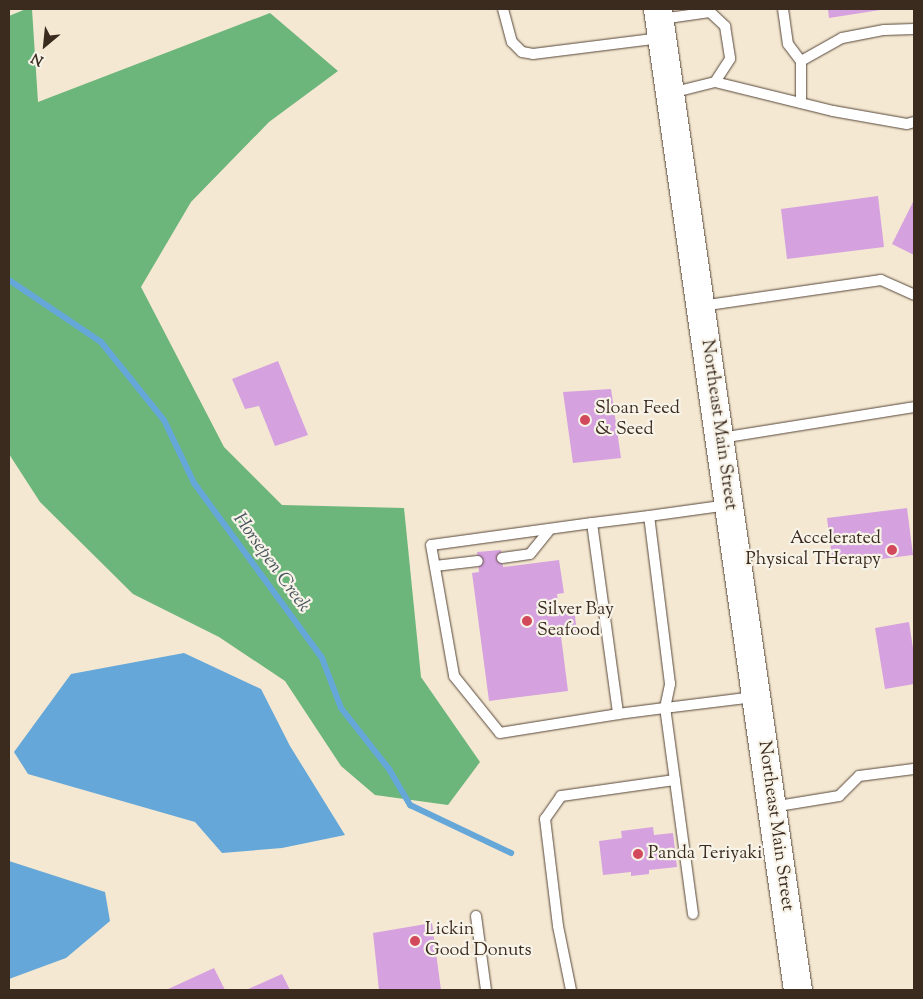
<!DOCTYPE html>
<style>
body{margin:0}
#map{position:relative;width:923px;height:999px;overflow:hidden;background:#f4e8d2;font-family:"Sorts Mill Goudy",serif}
div>[style]{position:absolute}
[style*='--x']{left:calc(var(--x)*1px);top:calc(var(--y)*1px);width:calc(var(--w)*1px);rotate:calc(var(--a)*1deg)}
.forest>*{inset:0;background:#6cb57b}
.water>*{inset:0;background:#64a7d8}
.stream>*{height:6px;margin:-3px;padding:0 3px;transform-origin:3px;border-radius:3px;background:#64a7d8}
.building>*{inset:0;background:#d5a1df}
.roads{filter:drop-shadow(0 0 1px #574639) drop-shadow(0 0 1px #574639)}
.lane>*{height:10px;margin:-5px;padding:0 5px;transform-origin:5px;border-radius:5px;background:#fff}
.primary>*{height:28px;margin:-14px;padding:0 14px;transform-origin:14px;border-radius:14px;background:#fff}
.dots>*{width:14px;height:14px;translate:-50% -50%;box-sizing:border-box;border:2px solid #f7f3e8;border-radius:50%}
span{translate:-50% -50%;white-space:nowrap;text-align:center;line-height:1.15;-webkit-text-stroke:4.5px #f7f3e8;paint-order:stroke}
.poi-label{font-size:18px;color:#3b2a1e}
.left{translate:0 -50%;text-align:left}
.right{translate:-100% -50%;text-align:right}
.street-label{font-size:18px;color:#3b2a1e}
.water-label{font-size:19px;color:#49565f;font-style:italic}
.frame{position:absolute;inset:0;border:10px solid #3b2a1e;pointer-events:none}
.north{position:absolute;left:20px;top:20px;width:50px;height:50px;-webkit-text-stroke:4px #f7f3e8;paint-order:stroke;rotate:208deg;font-size:14px;font-weight:700;line-height:20px;text-align:center;color:#3b2a1e}
.north::after{content:'';display:block;margin:auto;width:18px;height:22px;background:#3b2a1e;clip-path:polygon(50% 0,100% 100%,50% 72%,0 100%)}
</style>
<div id="map">
<div class="forest">
<i style="clip-path:polygon(26px 9px,32px 9px,38px 102px,270px 13px,338px 71px,269px 122px,191px 202px,141px 287px,224px 447px,282px 505px,404px 508px,421px 677px,480px 762px,448px 805px,375px 795px,341px 766px,285px 681px,219px 637px,133px 594px,40px 502px,9px 454px,9px 16px)"></i>
</div>
<div class="water">
<i style="clip-path:polygon(184px 653px,261px 689px,290px 746px,345px 835px,282px 848px,222px 853px,195px 822px,28px 774px,14px 752px,71px 674px)"></i>
<i style="clip-path:polygon(9px 861px,105px 892px,110px 921px,66px 958px,9px 979px)"></i>
</div>
<div class="stream">
<i style="--x:9;--y:280;--w:111;--a:34"></i>
<i style="--x:101;--y:342;--w:100;--a:51.1"></i>
<i style="--x:164;--y:420;--w:70;--a:64.5"></i>
<i style="--x:194;--y:483;--w:217;--a:53.8"></i>
<i style="--x:322;--y:658;--w:53;--a:69.2"></i>
<i style="--x:341;--y:708;--w:78;--a:51.8"></i>
<i style="--x:389;--y:769;--w:42;--a:59.7"></i>
<i style="--x:410;--y:805;--w:112;--a:25.4"></i>
</div>
<div class="building">
<i style="clip-path:polygon(828px 9px,880px 9px,880px 10px,829px 18px)"></i>
<i style="clip-path:polygon(878px 196px,884px 247px,787px 259px,781px 209px)"></i>
<i style="clip-path:polygon(914px 200px,914px 255px,892px 244px)"></i>
<i style="clip-path:polygon(278px 361px,308px 435px,275px 446px,259px 406px,245px 409px,232px 379px)"></i>
<i style="clip-path:polygon(611px 389px,621px 458px,573px 463px,563px 392px)"></i>
<i style="clip-path:polygon(907px 508px,913px 555px,833px 565px,827px 518px)"></i>
<i style="clip-path:polygon(501px 550px,503px 567px,559px 560px,564px 593px,557px 594px,559px 609px,574px 607px,577px 634px,561px 636px,568px 691px,489px 701px,472px 573px,479px 572px,477px 552px)"></i>
<i style="clip-path:polygon(909px 622px,914px 655px,914px 684px,885px 689px,875px 628px)"></i>
<i style="clip-path:polygon(653px 827px,654px 835px,673px 833px,677px 867px,649px 870px,649px 874px,631px 876px,631px 872px,603px 875px,599px 841px,622px 838px,621px 831px)"></i>
<i style="clip-path:polygon(432px 923px,441px 990px,379px 990px,373px 933px)"></i>
<i style="clip-path:polygon(214px 968px,225px 990px,166px 990px)"></i>
<i style="clip-path:polygon(282px 974px,290px 990px,246px 990px)"></i>
</div>
<div class="roads">
<div class="lane">
<i style="--x:503;--y:9;--w:34;--a:75"></i>
<i style="--x:512;--y:42;--w:14;--a:45"></i>
<i style="--x:522;--y:52;--w:11;--a:10"></i>
<i style="--x:533;--y:54;--w:129;--a:-7.1"></i>
<i style="--x:783;--y:9;--w:35;--a:82"></i>
<i style="--x:788;--y:44;--w:21;--a:53"></i>
<i style="--x:801;--y:61;--w:42;--a:90"></i>
<i style="--x:661;--y:19;--w:49;--a:-8.1"></i>
<i style="--x:710;--y:12;--w:21;--a:43"></i>
<i style="--x:725;--y:26;--w:33;--a:81"></i>
<i style="--x:730;--y:59;--w:27;--a:123"></i>
<i style="--x:715;--y:82;--w:45;--a:166"></i>
<i style="--x:801;--y:61;--w:47;--a:-29.3"></i>
<i style="--x:842;--y:38;--w:43;--a:-10.8"></i>
<i style="--x:884;--y:30;--w:30;--a:-2"></i>
<i style="--x:715;--y:82;--w:122;--a:13.8"></i>
<i style="--x:833;--y:111;--w:75;--a:10"></i>
<i style="--x:907;--y:124;--w:7;--a:-16"></i>
<i style="--x:701;--y:306;--w:182;--a:-8.2"></i>
<i style="--x:881;--y:280;--w:36;--a:24"></i>
<i style="--x:721;--y:438;--w:195;--a:-9.1"></i>
<i style="--x:649;--y:516;--w:57;--a:173"></i>
<i style="--x:592;--y:523;--w:193;--a:82.2"></i>
<i style="--x:618;--y:714;--w:47;--a:-7.3"></i>
<i style="--x:665;--y:708;--w:25;--a:-78"></i>
<i style="--x:670;--y:684;--w:169;--a:-97.1"></i>
<i style="--x:649;--y:516;--w:80;--a:-7.9"></i>
<i style="--x:592;--y:523;--w:162;--a:172.2"></i>
<i style="--x:431;--y:545;--w:133;--a:80"></i>
<i style="--x:454;--y:676;--w:73;--a:51.1"></i>
<i style="--x:500;--y:733;--w:120;--a:-9.1"></i>
<i style="--x:502;--y:558;--w:28;--a:-8"></i>
<i style="--x:530;--y:554;--w:32;--a:-51"></i>
<i style="--x:435;--y:566;--w:43;--a:-6.6"></i>
<i style="--x:772;--y:807;--w:68;--a:-9.3"></i>
<i style="--x:839;--y:796;--w:28;--a:-45"></i>
<i style="--x:859;--y:776;--w:55;--a:-7.3"></i>
<i style="--x:693;--y:914;--w:208;--a:-97.7"></i>
<i style="--x:665;--y:708;--w:91;--a:-7"></i>
<i style="--x:476;--y:916;--w:75;--a:82.3"></i>
<i style="--x:571;--y:990;--w:65;--a:-101.5"></i>
<i style="--x:558;--y:926;--w:108;--a:-96.9"></i>
<i style="--x:545;--y:819;--w:28;--a:-55"></i>
<i style="--x:561;--y:796;--w:115;--a:-8"></i>
</div>
<div class="primary">
<i style="--x:658;--y:9;--w:991;--a:81.88"></i>
</div>
</div>
<div class="dots">
<i style="left:585px;top:420px;background:#d1495b"></i>
<i style="left:892px;top:550px;background:#d1495b"></i>
<i style="left:527px;top:621px;background:#d1495b"></i>
<i style="left:638px;top:854px;background:#d1495b"></i>
<i style="left:415px;top:941px;background:#d1495b"></i>
</div>
<div class="poi-label">
<span class="left" style="left:595px;top:420px">Sloan Feed<br>&amp; Seed</span>
<span class="right" style="left:881px;top:550px">Accelerated<br>Physical THerapy</span>
<span class="left" style="left:537px;top:621px">Silver Bay<br>Seafood</span>
<span class="left" style="left:648px;top:854px">Panda Teriyaki</span>
<span class="left" style="left:425px;top:941px">Lickin<br>Good Donuts</span>
</div>
<div class="street-label">
<span style="left:718px;top:425px;rotate:82deg">Northeast Main Street</span>
<span style="left:775px;top:826px;rotate:82deg">Northeast Main Street</span>
</div>
<div class="water-label">
<span style="left:271px;top:563px;rotate:54deg">Horsepen Creek</span>
</div>
<div class="frame"></div>
<div class="north">N</div>
</div>
